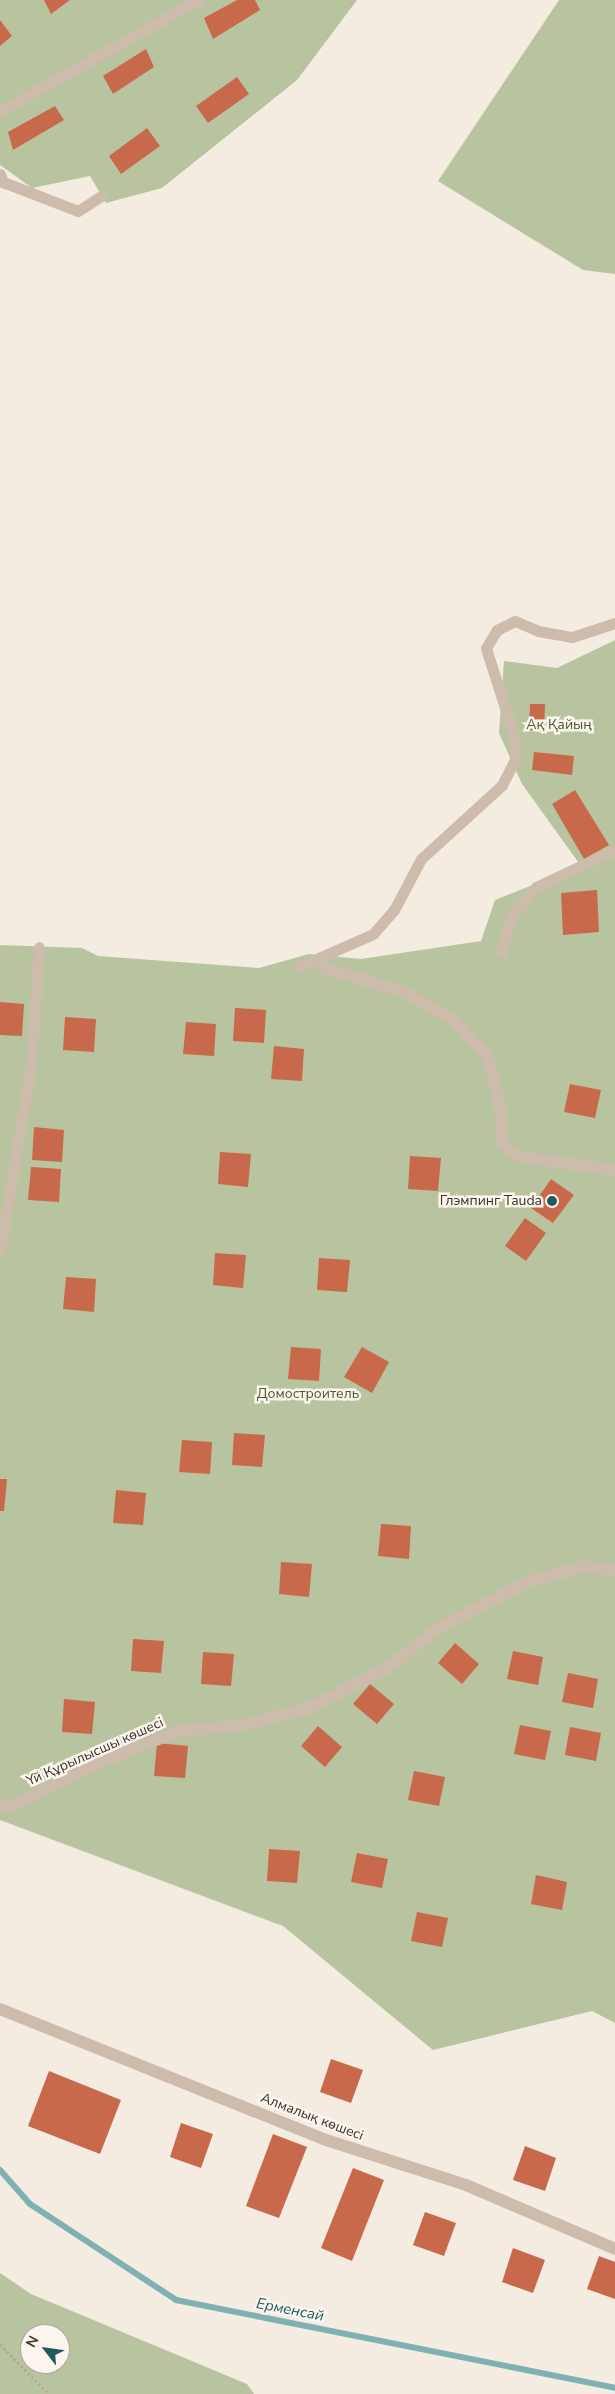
<!DOCTYPE html>
<meta charset="utf-8">
<style>
body{margin:0}
#map{position:relative;width:615px;height:2394px;overflow:hidden;background:#f4ebe1;font-family:"Nunito Sans",sans-serif}
div>[style]{position:absolute}
[style*='--x']{left:calc(var(--x)*1px);top:calc(var(--y)*1px);width:calc(var(--w)*1px);rotate:calc(var(--a)*1deg)}
.green>*{inset:0;background:#b8c4a0}
.stream>*{height:6px;margin:-3px;padding:0 3px;transform-origin:3px;border-radius:3px;background:#7fb0b2}
.building>*{inset:0;background:#c8694b}
.path>*{height:3px;margin-top:-1.5px;transform-origin:0;background:repeating-linear-gradient(90deg,#b9a596 0 2.5px,transparent 0 5px)}
.lane>*{height:11px;margin:-5.5px;padding:0 5.5px;transform-origin:5.5px;border-radius:5.5px;background:#cdbbac}
.street>*{height:12px;margin:-6px;padding:0 6px;transform-origin:6px;border-radius:6px;background:#cdbbac}
.dots>*{width:14px;height:14px;translate:-50% -50%;box-sizing:border-box;border:2px solid #fbf5ee;border-radius:50%}
span{translate:-50% -50%;white-space:nowrap;text-align:center;line-height:1.15;-webkit-text-stroke:5px #fbf5ee;paint-order:stroke}
.park-label{font-size:14px;color:#4a5a2e}
.poi-label{font-size:14px;color:#3b302b}
.right{translate:-100% -50%;text-align:right}
.street-label{font-size:14px;color:#3b302b}
.water-label{font-size:15px;color:#1f5a5e;font-style:italic}
.north{position:absolute;left:20px;top:2324px;width:50px;height:50px;box-sizing:border-box;background:#fbf5ee;border:1px solid #aea6a0;border-radius:50%;rotate:300deg;font-size:14px;font-weight:700;line-height:20px;text-align:center;color:#3b302b}
.north::after{content:'';display:block;margin:auto;width:18px;height:22px;background:#1f5a5e;clip-path:polygon(50% 0,100% 100%,50% 72%,0 100%)}
</style>
<div id="map">
<div class="green">
<i style="clip-path:polygon(0 0,357px 0,297px 80px,162px 188px,106px 203px,90px 176px,32px 188px,0 165px)"></i>
<i style="clip-path:polygon(559px 0,615px 0,615px 274px,583px 270px,438px 181px)"></i>
<i style="clip-path:polygon(615px 640px,615px 2023px,592px 2011px,433px 2050px,283px 1926px,0 1820px,0 945px,82px 948px,98px 956px,259px 968px,309px 954px,361px 959px,481px 941px,495px 900px,581px 866px,522px 784px,499px 733px,504px 661px,557px 668px)"></i>
<i style="clip-path:polygon(evenodd,0 2273px,31px 2294px,247px 2384px,254px 2394px,0 2394px,0 2273px,30px 2334px,60px 2334px,60px 2364px,30px 2364px,30px 2334px)"></i>
</div>
<div class="stream">
<i style="--x:0;--y:2170;--w:45;--a:48.6"></i>
<i style="--x:30;--y:2204;--w:175;--a:33.3"></i>
<i style="--x:176;--y:2300;--w:448;--a:11.3"></i>
</div>
<div class="building">
<i style="clip-path:polygon(44px 0,70px 0,51px 14px)"></i>
<i style="clip-path:polygon(237px 0,255px 0,260px 10px,213px 39px,204px 18px)"></i>
<i style="clip-path:polygon(0 20px,12px 36px,0 46px)"></i>
<i style="clip-path:polygon(146px 49px,154px 67px,113px 94px,103px 76px)"></i>
<i style="clip-path:polygon(237px 77px,249px 94px,208px 123px,196px 106px)"></i>
<i style="clip-path:polygon(55px 106px,64px 120px,13px 150px,8px 132px)"></i>
<i style="clip-path:polygon(147px 128px,160px 146px,121px 174px,109px 156px)"></i>
<i style="clip-path:polygon(530px 704px,545px 704px,544px 731px,529px 730px)"></i>
<i style="clip-path:polygon(534px 752px,574px 756px,572px 775px,532px 770px)"></i>
<i style="clip-path:polygon(575px 790px,609px 845px,584px 859px,552px 804px)"></i>
<i style="clip-path:polygon(597px 890px,599px 932px,563px 935px,561px 893px)"></i>
<i style="clip-path:polygon(0 1002px,24px 1004px,22px 1036px,0 1035px)"></i>
<i style="clip-path:polygon(235px 1008px,266px 1010px,264px 1043px,233px 1041px)"></i>
<i style="clip-path:polygon(65px 1017px,96px 1019px,94px 1052px,63px 1050px)"></i>
<i style="clip-path:polygon(186px 1022px,216px 1024px,214px 1056px,183px 1054px)"></i>
<i style="clip-path:polygon(274px 1046px,304px 1049px,302px 1081px,271px 1079px)"></i>
<i style="clip-path:polygon(570px 1084px,601px 1090px,595px 1118px,564px 1112px)"></i>
<i style="clip-path:polygon(34px 1127px,64px 1130px,62px 1162px,32px 1160px)"></i>
<i style="clip-path:polygon(220px 1152px,251px 1154px,248px 1187px,218px 1184px)"></i>
<i style="clip-path:polygon(410px 1156px,441px 1158px,438px 1191px,408px 1189px)"></i>
<i style="clip-path:polygon(31px 1167px,61px 1169px,59px 1202px,28px 1200px)"></i>
<i style="clip-path:polygon(551px 1179px,574px 1195px,553px 1223px,531px 1208px)"></i>
<i style="clip-path:polygon(525px 1218px,546px 1233px,526px 1261px,505px 1246px)"></i>
<i style="clip-path:polygon(215px 1253px,246px 1255px,243px 1288px,213px 1285px)"></i>
<i style="clip-path:polygon(319px 1258px,350px 1260px,347px 1292px,317px 1290px)"></i>
<i style="clip-path:polygon(66px 1277px,96px 1279px,94px 1312px,63px 1309px)"></i>
<i style="clip-path:polygon(291px 1347px,321px 1349px,319px 1381px,288px 1379px)"></i>
<i style="clip-path:polygon(362px 1347px,389px 1362px,372px 1393px,344px 1377px)"></i>
<i style="clip-path:polygon(234px 1433px,265px 1435px,262px 1467px,232px 1465px)"></i>
<i style="clip-path:polygon(182px 1440px,212px 1442px,210px 1474px,179px 1472px)"></i>
<i style="clip-path:polygon(0 1479px,7px 1479px,4px 1511px,0 1511px)"></i>
<i style="clip-path:polygon(116px 1490px,146px 1493px,143px 1525px,113px 1523px)"></i>
<i style="clip-path:polygon(381px 1524px,411px 1526px,409px 1559px,378px 1556px)"></i>
<i style="clip-path:polygon(281px 1562px,312px 1564px,309px 1597px,279px 1594px)"></i>
<i style="clip-path:polygon(133px 1639px,164px 1641px,161px 1673px,131px 1671px)"></i>
<i style="clip-path:polygon(455px 1643px,479px 1664px,462px 1684px,438px 1663px)"></i>
<i style="clip-path:polygon(513px 1651px,543px 1657px,538px 1685px,507px 1679px)"></i>
<i style="clip-path:polygon(203px 1652px,234px 1654px,231px 1686px,201px 1684px)"></i>
<i style="clip-path:polygon(568px 1673px,598px 1679px,593px 1708px,562px 1702px)"></i>
<i style="clip-path:polygon(370px 1684px,394px 1704px,377px 1724px,353px 1704px)"></i>
<i style="clip-path:polygon(64px 1699px,95px 1702px,92px 1734px,62px 1732px)"></i>
<i style="clip-path:polygon(520px 1725px,551px 1731px,545px 1760px,514px 1754px)"></i>
<i style="clip-path:polygon(318px 1726px,342px 1747px,325px 1767px,301px 1746px)"></i>
<i style="clip-path:polygon(570px 1727px,601px 1733px,596px 1761px,565px 1755px)"></i>
<i style="clip-path:polygon(157px 1743px,188px 1746px,185px 1778px,154px 1776px)"></i>
<i style="clip-path:polygon(414px 1771px,445px 1777px,439px 1806px,408px 1800px)"></i>
<i style="clip-path:polygon(269px 1849px,300px 1851px,297px 1883px,267px 1881px)"></i>
<i style="clip-path:polygon(357px 1853px,388px 1859px,382px 1888px,351px 1882px)"></i>
<i style="clip-path:polygon(536px 1875px,567px 1882px,562px 1910px,531px 1904px)"></i>
<i style="clip-path:polygon(417px 1912px,448px 1918px,442px 1947px,411px 1941px)"></i>
<i style="clip-path:polygon(331px 2059px,363px 2070px,351px 2103px,320px 2092px)"></i>
<i style="clip-path:polygon(49px 2071px,121px 2100px,100px 2154px,28px 2126px)"></i>
<i style="clip-path:polygon(181px 2123px,213px 2134px,201px 2168px,170px 2157px)"></i>
<i style="clip-path:polygon(273px 2134px,307px 2147px,279px 2218px,246px 2206px)"></i>
<i style="clip-path:polygon(525px 2146px,556px 2158px,545px 2191px,513px 2180px)"></i>
<i style="clip-path:polygon(353px 2168px,384px 2180px,352px 2261px,321px 2248px)"></i>
<i style="clip-path:polygon(425px 2212px,456px 2223px,444px 2256px,413px 2245px)"></i>
<i style="clip-path:polygon(513px 2248px,545px 2260px,533px 2293px,502px 2282px)"></i>
<i style="clip-path:polygon(599px 2256px,615px 2262px,615px 2299px,587px 2289px)"></i>
</div>
<div class="path">
<i style="--x:0;--y:2344;--w:70;--a:45.6"></i>
</div>
<div class="lane">
<i style="--x:0;--y:111;--w:227;--a:-29.3"></i>
<i style="--x:0;--y:174;--w:9;--a:69"></i>
<i style="--x:3;--y:182;--w:80;--a:21.1"></i>
<i style="--x:78;--y:211;--w:27;--a:-33"></i>
<i style="--x:501;--y:953;--w:40;--a:-74"></i>
<i style="--x:512;--y:915;--w:37;--a:-49"></i>
<i style="--x:536;--y:887;--w:87;--a:-25.1"></i>
<i style="--x:298;--y:967;--w:82;--a:-23.7"></i>
<i style="--x:373;--y:934;--w:32;--a:-49"></i>
<i style="--x:394;--y:910;--w:58;--a:-62.1"></i>
<i style="--x:421;--y:859;--w:110;--a:-42.4"></i>
<i style="--x:502;--y:785;--w:29;--a:-63"></i>
<i style="--x:515;--y:759;--w:23;--a:-92"></i>
<i style="--x:514;--y:736;--w:92;--a:-107.7"></i>
<i style="--x:486;--y:648;--w:21;--a:-59"></i>
<i style="--x:497;--y:630;--w:20;--a:-27"></i>
<i style="--x:515;--y:621;--w:25;--a:23"></i>
<i style="--x:538;--y:631;--w:35;--a:10"></i>
<i style="--x:572;--y:637;--w:45;--a:-18"></i>
<i style="--x:0;--y:1250;--w:191;--a:-80.6"></i>
<i style="--x:31;--y:1062;--w:115;--a:-86"></i>
</div>
<div class="street">
<i style="--x:323;--y:968;--w:82;--a:16.2"></i>
<i style="--x:402;--y:991;--w:57;--a:29.2"></i>
<i style="--x:452;--y:1019;--w:52;--a:45.8"></i>
<i style="--x:488;--y:1056;--w:51;--a:76.5"></i>
<i style="--x:500;--y:1106;--w:37;--a:87"></i>
<i style="--x:502;--y:1143;--w:23;--a:38"></i>
<i style="--x:520;--y:1157;--w:96;--a:7.8"></i>
<i style="--x:0;--y:1807;--w:12;--a:-5"></i>
<i style="--x:12;--y:1806;--w:102;--a:-26.1"></i>
<i style="--x:104;--y:1761;--w:83;--a:-21.9"></i>
<i style="--x:181;--y:1730;--w:58;--a:-3.9"></i>
<i style="--x:239;--y:1726;--w:72;--a:-14.4"></i>
<i style="--x:309;--y:1708;--w:84;--a:-26.9"></i>
<i style="--x:384;--y:1670;--w:71;--a:-37.5"></i>
<i style="--x:440;--y:1627;--w:101;--a:-27.1"></i>
<i style="--x:530;--y:1581;--w:55;--a:-14.8"></i>
<i style="--x:583;--y:1567;--w:32;--a:5"></i>
<i style="--x:0;--y:2009;--w:348;--a:21.9"></i>
<i style="--x:323;--y:2139;--w:150;--a:17.8"></i>
<i style="--x:466;--y:2185;--w:162;--a:23.2"></i>
</div>
<div class="dots">
<i style="left:552px;top:1201px;background:#1f5a5e"></i>
</div>
<div class="park-label">
<span style="left:559px;top:725px">Ақ Қайың</span>
<span style="left:308px;top:1394px">Домостроитель</span>
</div>
<div class="poi-label">
<span class="right" style="left:542px;top:1201px">Глэмпинг Tauda</span>
</div>
<div class="street-label">
<span style="left:95px;top:1752px;rotate:-24deg">Үй Құрылысшы көшесі</span>
<span style="left:312px;top:2117px;rotate:21deg">Алмалық көшесі</span>
</div>
<div class="water-label">
<span style="left:290px;top:2310px;rotate:11deg">Ерменсай</span>
</div>
<div class="north">N</div>
</div>
